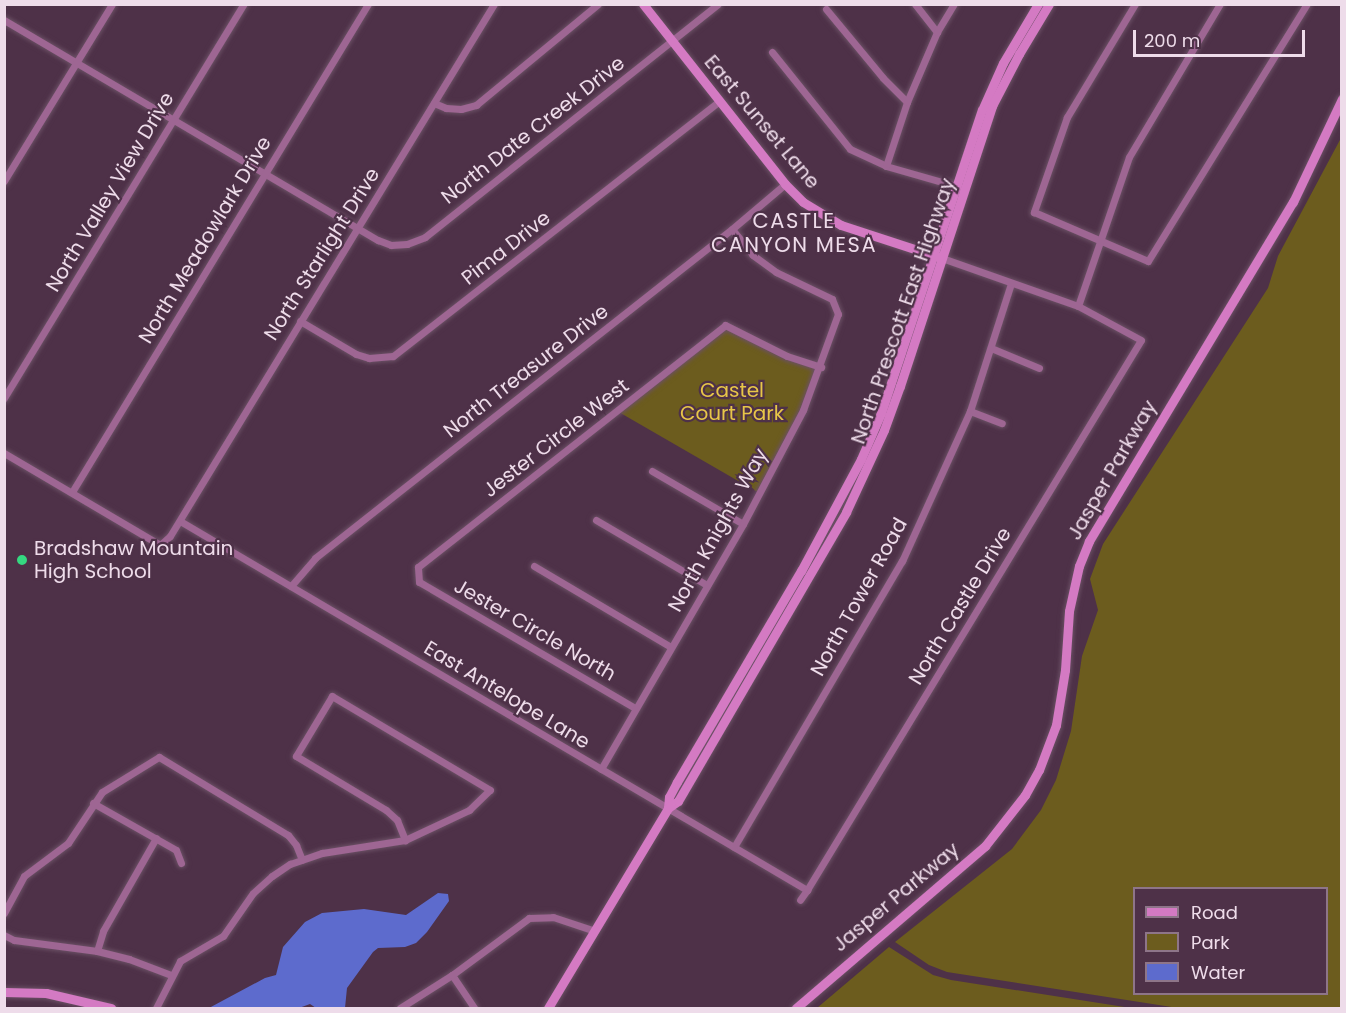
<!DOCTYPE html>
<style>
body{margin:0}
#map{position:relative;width:1346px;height:1013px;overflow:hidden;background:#4e3148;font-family:Poppins,sans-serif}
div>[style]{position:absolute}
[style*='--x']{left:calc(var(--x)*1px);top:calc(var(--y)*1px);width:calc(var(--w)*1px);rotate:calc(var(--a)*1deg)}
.green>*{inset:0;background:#6c5c1e}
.water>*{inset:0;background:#5d6bcd}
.roads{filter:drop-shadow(0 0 2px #6b5065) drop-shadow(0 0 2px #6b5065)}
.street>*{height:7px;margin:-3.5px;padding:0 3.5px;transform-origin:3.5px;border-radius:3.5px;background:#9e6693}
.secondary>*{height:9px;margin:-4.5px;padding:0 4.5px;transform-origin:4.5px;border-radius:4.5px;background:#d47ac3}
.dots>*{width:16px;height:16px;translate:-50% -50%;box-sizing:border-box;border:3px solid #4e3148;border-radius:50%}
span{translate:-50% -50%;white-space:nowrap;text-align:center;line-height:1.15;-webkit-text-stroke:4.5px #4e3148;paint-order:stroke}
.street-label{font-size:20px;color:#eedcea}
.park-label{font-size:20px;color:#e7c648}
.poi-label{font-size:20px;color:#eedcea}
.left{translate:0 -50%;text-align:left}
.neighbourhood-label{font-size:21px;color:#eedcea;letter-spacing:1.5px}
.frame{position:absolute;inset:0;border:6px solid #eedcea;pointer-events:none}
.legend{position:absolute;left:1133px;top:887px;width:195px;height:108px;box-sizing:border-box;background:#4e3148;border:2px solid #8e7589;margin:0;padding:8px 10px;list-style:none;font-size:18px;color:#eedcea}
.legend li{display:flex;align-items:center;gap:12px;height:30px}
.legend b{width:30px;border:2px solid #8e7589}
.scale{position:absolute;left:1133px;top:30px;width:172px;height:27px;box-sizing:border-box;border:3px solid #eedcea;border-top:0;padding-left:8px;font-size:18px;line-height:21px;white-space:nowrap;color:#eedcea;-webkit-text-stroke:4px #4e3148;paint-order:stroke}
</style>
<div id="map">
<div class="green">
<i style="clip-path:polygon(evenodd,1341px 138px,1341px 1008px,1178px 1008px,947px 972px,929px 965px,895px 942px,1012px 849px,1041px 810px,1056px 780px,1071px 731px,1082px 656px,1098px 610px,1090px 579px,1103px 544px,1268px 288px,1278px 256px,1341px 138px,1134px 888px,1326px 888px,1326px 994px,1134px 994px,1134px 888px)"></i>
<i style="clip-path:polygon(725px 325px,821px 367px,759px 493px,617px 411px)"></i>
<i style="clip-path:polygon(889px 947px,933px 975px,951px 980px,1131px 1008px,817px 1008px)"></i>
</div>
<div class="water">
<i style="clip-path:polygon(438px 893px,448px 894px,449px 901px,427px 932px,416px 943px,405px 947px,378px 948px,373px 952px,347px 988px,345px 1008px,316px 1008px,310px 1004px,299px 1008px,209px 1008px,265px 978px,276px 975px,283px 947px,305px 922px,322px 913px,364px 909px,406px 915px)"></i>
</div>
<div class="roads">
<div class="street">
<i style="--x:915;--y:4;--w:36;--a:52"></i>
<i style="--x:1135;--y:4;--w:132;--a:121"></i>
<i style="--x:1067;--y:117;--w:101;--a:109.2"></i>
<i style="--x:1034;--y:212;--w:124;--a:23.3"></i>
<i style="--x:1148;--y:261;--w:302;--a:-58.3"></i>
<i style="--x:826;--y:9;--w:89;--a:50.4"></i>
<i style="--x:883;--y:78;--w:34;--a:45"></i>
<i style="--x:4;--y:20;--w:434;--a:30.5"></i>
<i style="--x:378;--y:240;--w:14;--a:21"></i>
<i style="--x:391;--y:245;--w:16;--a:-4"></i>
<i style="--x:407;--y:244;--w:19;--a:-21"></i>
<i style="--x:425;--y:237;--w:374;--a:-38.5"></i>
<i style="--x:772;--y:52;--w:124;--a:51.2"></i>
<i style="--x:850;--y:149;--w:40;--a:25"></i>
<i style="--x:886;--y:166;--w:76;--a:16"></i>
<i style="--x:434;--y:103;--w:13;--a:23"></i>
<i style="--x:446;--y:108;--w:15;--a:4"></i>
<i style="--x:461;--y:109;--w:16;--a:-15"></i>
<i style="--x:476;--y:105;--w:158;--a:-39.6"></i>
<i style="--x:886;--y:166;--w:67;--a:-71.8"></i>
<i style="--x:907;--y:102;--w:76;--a:-66.8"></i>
<i style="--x:937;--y:32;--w:33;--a:-59"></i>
<i style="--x:4;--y:181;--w:207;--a:-58.6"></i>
<i style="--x:1078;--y:306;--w:157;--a:-71.1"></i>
<i style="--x:1129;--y:157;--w:178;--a:-59.3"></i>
<i style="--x:300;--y:321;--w:65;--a:30.5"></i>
<i style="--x:356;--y:354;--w:14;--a:17"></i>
<i style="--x:369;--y:358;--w:24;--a:-5"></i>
<i style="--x:393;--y:356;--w:414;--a:-38"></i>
<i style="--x:991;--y:348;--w:52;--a:22.6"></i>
<i style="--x:4;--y:398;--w:461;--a:-58.7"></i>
<i style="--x:970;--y:411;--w:34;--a:21"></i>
<i style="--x:4;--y:453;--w:181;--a:30.5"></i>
<i style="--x:160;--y:545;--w:13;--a:-42"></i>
<i style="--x:170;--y:536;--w:623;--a:-58.66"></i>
<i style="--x:652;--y:471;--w:105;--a:30.2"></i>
<i style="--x:72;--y:492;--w:571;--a:-58.76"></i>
<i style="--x:596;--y:520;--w:129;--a:30.4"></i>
<i style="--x:180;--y:521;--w:728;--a:30.48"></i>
<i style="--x:807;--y:890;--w:12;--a:125"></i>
<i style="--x:534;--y:566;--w:159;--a:30.6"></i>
<i style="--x:291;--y:586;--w:37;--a:-49"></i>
<i style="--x:315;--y:558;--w:531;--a:-38.27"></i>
<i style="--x:732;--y:229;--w:70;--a:-40.3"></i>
<i style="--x:635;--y:708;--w:250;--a:-149.7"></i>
<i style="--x:419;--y:582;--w:15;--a:-94"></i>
<i style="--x:418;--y:567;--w:391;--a:-38.2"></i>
<i style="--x:725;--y:325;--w:69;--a:26.6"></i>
<i style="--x:787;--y:356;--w:36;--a:18"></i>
<i style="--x:601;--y:769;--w:283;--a:-59.9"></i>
<i style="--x:743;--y:524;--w:129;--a:-62.2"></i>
<i style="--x:803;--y:410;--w:102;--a:-70"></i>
<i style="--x:838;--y:314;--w:16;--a:-112"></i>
<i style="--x:832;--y:299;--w:62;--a:-154.3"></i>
<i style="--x:776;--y:272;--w:29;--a:-144"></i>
<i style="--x:753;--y:255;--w:33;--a:-129"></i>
<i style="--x:93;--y:803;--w:95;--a:29.5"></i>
<i style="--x:176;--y:850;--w:14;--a:69"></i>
<i style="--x:734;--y:847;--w:332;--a:-59.6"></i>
<i style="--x:902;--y:561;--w:165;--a:-65.6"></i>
<i style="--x:970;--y:411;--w:134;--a:-72.2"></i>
<i style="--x:807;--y:890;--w:643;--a:-58.73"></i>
<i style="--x:1141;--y:340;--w:72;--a:-151.6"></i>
<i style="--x:1078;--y:306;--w:147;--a:-160.6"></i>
<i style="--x:4;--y:913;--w:42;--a:-61.6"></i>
<i style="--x:24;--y:876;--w:55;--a:-36.9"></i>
<i style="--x:68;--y:843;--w:61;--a:-56.3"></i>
<i style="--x:102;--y:792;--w:67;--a:-31.6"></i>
<i style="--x:159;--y:757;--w:151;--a:31.2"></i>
<i style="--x:288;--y:835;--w:13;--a:51"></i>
<i style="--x:296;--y:845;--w:16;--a:68"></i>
<i style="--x:4;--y:935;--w:11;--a:27"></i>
<i style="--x:14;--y:940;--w:84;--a:7.5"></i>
<i style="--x:97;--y:951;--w:33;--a:14"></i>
<i style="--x:129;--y:959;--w:45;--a:20.9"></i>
<i style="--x:97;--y:951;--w:21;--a:-73"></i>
<i style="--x:103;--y:931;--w:107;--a:-60.3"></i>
<i style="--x:452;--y:975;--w:40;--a:56"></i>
<i style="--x:156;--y:1008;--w:53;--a:-62.9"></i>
<i style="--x:180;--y:961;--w:50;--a:-30.2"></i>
<i style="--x:223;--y:936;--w:52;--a:-55.1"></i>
<i style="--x:253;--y:893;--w:25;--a:-42"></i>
<i style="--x:272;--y:876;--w:22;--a:-34"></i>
<i style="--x:290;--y:864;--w:34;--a:-19"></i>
<i style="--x:322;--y:853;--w:84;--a:-8.9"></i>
<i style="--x:405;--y:840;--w:71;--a:-25.1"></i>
<i style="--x:469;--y:810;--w:29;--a:-44"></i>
<i style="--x:490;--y:790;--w:184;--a:-149.3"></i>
<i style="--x:332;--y:696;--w:70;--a:121"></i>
<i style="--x:296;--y:756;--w:105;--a:31"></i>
<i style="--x:386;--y:810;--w:15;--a:42"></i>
<i style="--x:397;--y:820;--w:22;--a:68"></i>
<i style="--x:400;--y:1008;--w:62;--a:-32.4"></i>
<i style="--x:452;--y:975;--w:96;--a:-36.5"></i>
<i style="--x:529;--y:918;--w:24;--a:-2"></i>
<i style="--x:553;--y:917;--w:44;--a:18.4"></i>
</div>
<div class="secondary">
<i style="--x:643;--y:4;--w:229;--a:51.7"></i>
<i style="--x:785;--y:184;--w:25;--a:45"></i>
<i style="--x:803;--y:202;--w:44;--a:31.2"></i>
<i style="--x:841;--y:225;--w:103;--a:18.1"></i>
<i style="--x:668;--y:808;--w:11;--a:-85"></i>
<i style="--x:669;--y:797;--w:17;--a:-62"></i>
<i style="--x:677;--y:782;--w:245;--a:-59.6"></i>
<i style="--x:801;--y:571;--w:127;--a:-61.8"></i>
<i style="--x:861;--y:459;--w:50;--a:-66.5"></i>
<i style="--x:881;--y:413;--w:319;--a:-71.6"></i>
<i style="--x:982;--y:110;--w:51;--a:-65.9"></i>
<i style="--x:1003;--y:63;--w:69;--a:-59.3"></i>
<i style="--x:4;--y:992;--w:42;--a:1.4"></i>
<i style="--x:46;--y:993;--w:67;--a:13"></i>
<i style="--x:548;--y:1008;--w:233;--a:-59"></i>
<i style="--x:668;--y:808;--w:12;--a:-35"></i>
<i style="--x:678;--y:801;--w:334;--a:-59.8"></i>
<i style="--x:846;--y:512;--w:90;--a:-65.1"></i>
<i style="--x:884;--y:430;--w:47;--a:-70"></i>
<i style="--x:900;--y:386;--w:295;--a:-71.8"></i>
<i style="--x:992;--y:106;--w:59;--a:-62.6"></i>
<i style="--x:1019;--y:54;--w:58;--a:-59"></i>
<i style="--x:796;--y:1008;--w:249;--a:-40.6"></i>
<i style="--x:985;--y:846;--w:65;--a:-51.9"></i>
<i style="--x:1025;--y:795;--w:29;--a:-61"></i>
<i style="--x:1039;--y:770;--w:48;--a:-69.3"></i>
<i style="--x:1056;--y:725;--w:56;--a:-80.7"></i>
<i style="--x:1065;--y:670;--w:59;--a:-86.1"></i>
<i style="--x:1069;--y:611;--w:46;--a:-77.5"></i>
<i style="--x:1079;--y:566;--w:27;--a:-68"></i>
<i style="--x:1089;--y:541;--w:396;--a:-59"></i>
<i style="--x:1293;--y:202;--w:114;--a:-64.6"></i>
</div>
</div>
<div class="dots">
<i style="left:22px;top:560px;background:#35d881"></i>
</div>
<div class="street-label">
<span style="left:762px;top:122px;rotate:50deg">East Sunset Lane</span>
<span style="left:533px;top:130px;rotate:-38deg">North Date Creek Drive</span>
<span style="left:110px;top:192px;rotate:-59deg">North Valley View Drive</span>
<span style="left:205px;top:240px;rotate:-59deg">North Meadowlark Drive</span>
<span style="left:506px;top:248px;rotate:-38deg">Pima Drive</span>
<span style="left:322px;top:254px;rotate:-58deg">North Starlight Drive</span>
<span style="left:903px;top:311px;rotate:-71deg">North Prescott East Highway</span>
<span style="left:526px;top:371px;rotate:-38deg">North Treasure Drive</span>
<span style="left:556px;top:438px;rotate:-38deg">Jester Circle West</span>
<span style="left:1112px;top:470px;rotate:-60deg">Jasper Parkway</span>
<span style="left:718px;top:530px;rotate:-61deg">North Knights Way</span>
<span style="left:859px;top:597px;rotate:-61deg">North Tower Road</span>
<span style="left:960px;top:606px;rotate:-59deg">North Castle Drive</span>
<span style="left:535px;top:630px;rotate:30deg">Jester Circle North</span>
<span style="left:507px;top:695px;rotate:31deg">East Antelope Lane</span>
<span style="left:896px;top:897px;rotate:-40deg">Jasper Parkway</span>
</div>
<div class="park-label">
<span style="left:732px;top:402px">Castel<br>Court Park</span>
</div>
<div class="poi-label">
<span class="left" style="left:34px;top:560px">Bradshaw Mountain<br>High School</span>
</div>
<div class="neighbourhood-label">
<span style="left:794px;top:233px">CASTLE<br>CANYON MESA</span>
</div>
<div class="frame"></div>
<ul class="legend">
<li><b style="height:8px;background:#d47ac3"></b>Road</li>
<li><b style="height:16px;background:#6c5c1e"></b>Park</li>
<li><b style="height:16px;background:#5d6bcd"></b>Water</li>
</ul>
<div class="scale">200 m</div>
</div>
